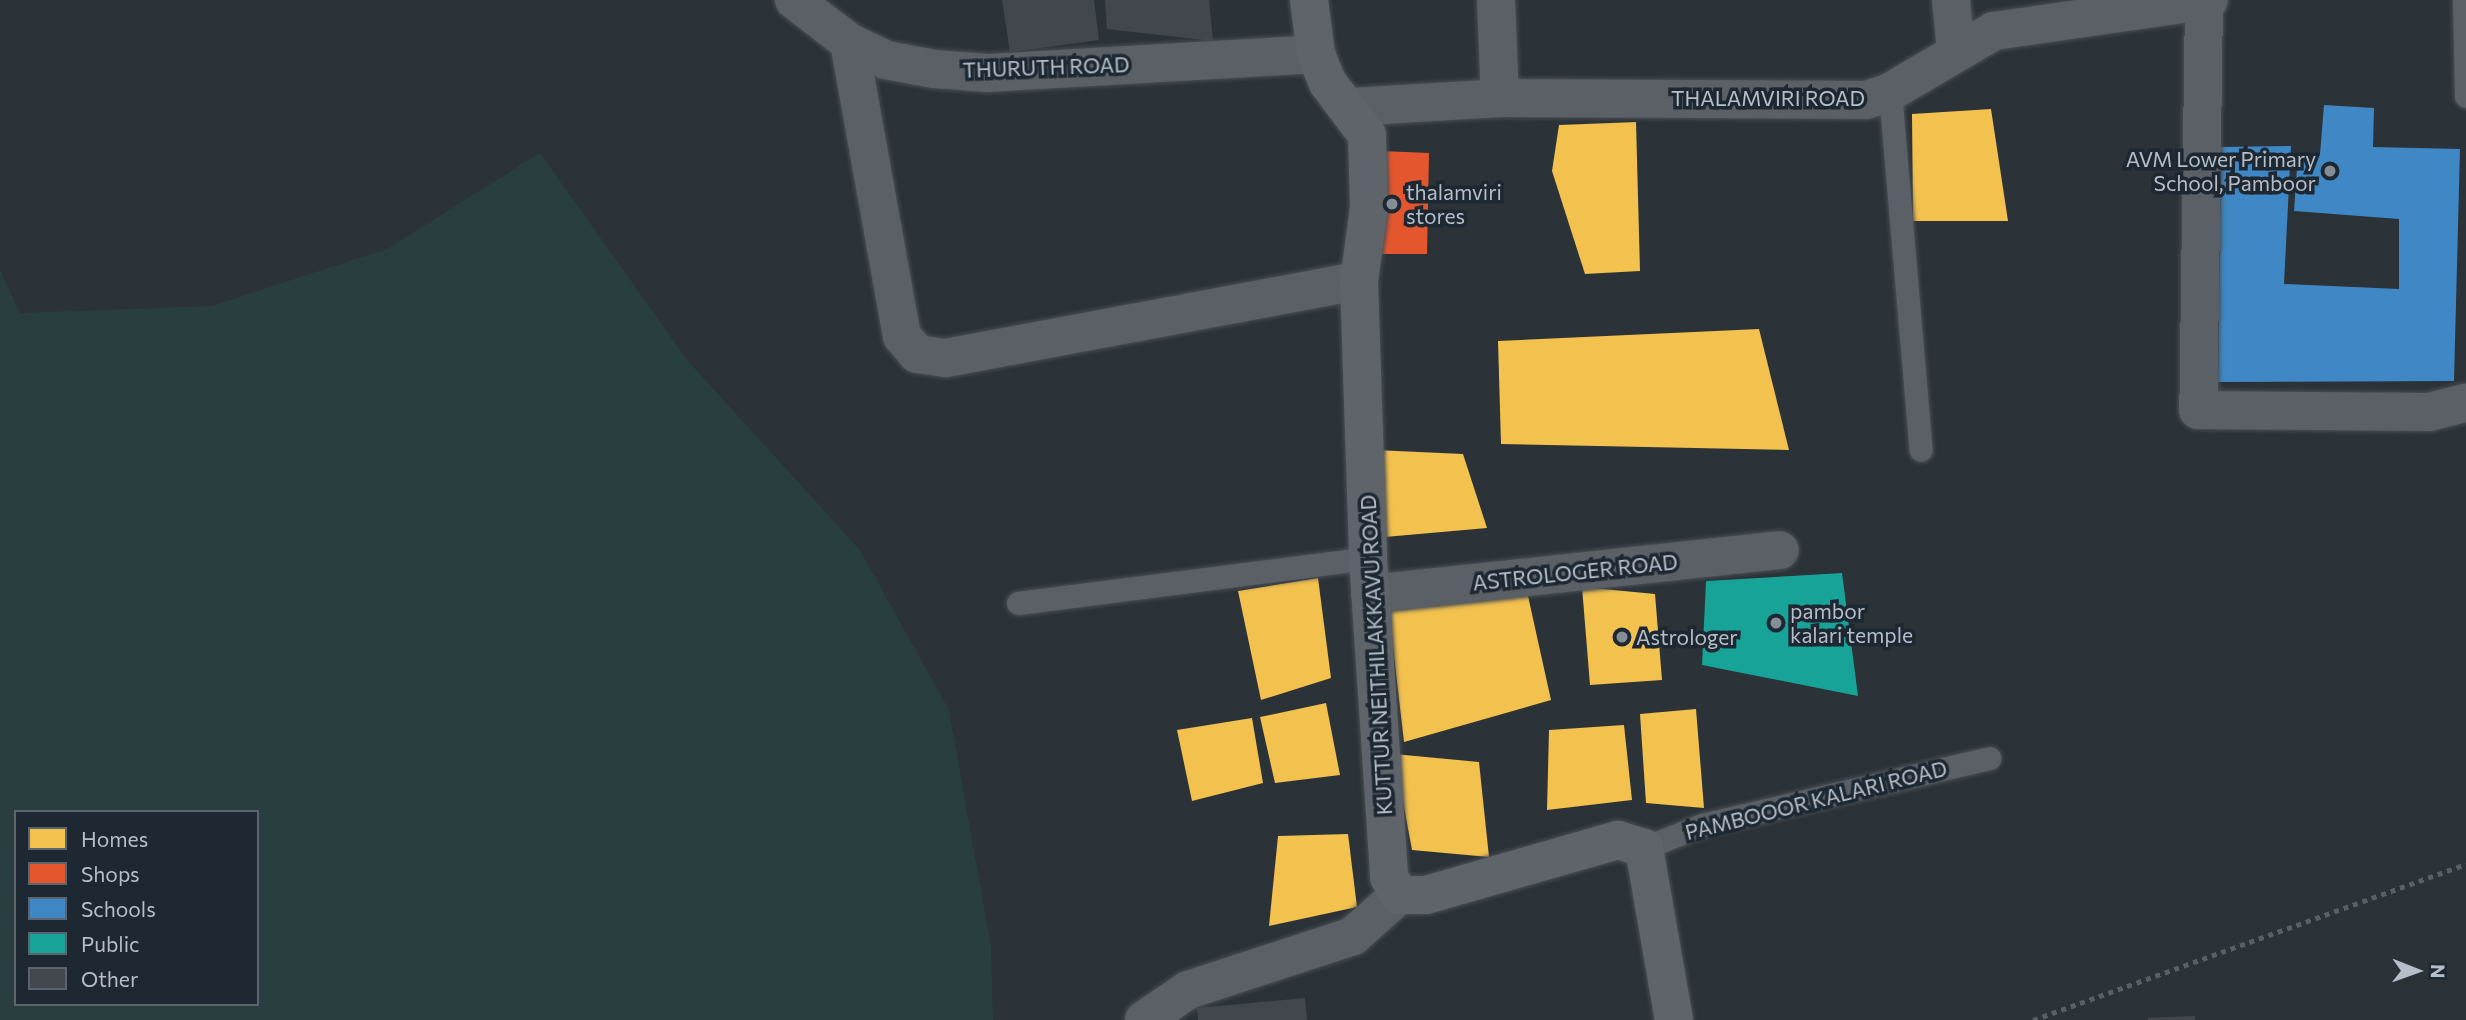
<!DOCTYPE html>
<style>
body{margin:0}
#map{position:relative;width:2466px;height:1020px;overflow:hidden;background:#2b3238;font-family:Commissioner,sans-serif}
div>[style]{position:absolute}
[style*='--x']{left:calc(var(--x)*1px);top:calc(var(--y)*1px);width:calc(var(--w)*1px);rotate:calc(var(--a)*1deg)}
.green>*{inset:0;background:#283e3f}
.homes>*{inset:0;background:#f2c14e}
.shops>*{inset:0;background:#e4572e}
.schools>*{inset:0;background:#3f88c5}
.public>*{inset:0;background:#17a398}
.building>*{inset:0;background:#42474d}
.path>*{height:4.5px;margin-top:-2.25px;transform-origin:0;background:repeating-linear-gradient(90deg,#595f63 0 5px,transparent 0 10px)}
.roads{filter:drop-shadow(0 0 2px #494e53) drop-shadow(0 0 2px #494e53)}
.lane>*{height:23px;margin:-11.5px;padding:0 11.5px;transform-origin:11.5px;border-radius:11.5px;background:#5b6066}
.street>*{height:38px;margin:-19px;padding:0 19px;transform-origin:19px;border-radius:19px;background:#5b6066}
.secondary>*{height:38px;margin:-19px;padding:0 19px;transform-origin:19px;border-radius:19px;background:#5f646b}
.dots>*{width:19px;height:19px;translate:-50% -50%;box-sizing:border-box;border:4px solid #1e2833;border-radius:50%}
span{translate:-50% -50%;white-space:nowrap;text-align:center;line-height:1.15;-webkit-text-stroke:7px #1e2833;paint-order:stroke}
.street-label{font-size:21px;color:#b6bec9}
.poi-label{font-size:21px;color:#b6bec9}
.right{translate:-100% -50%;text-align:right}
.left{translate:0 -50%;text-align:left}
.legend{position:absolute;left:14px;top:810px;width:245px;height:196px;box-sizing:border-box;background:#1e2833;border:2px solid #5b646f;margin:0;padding:9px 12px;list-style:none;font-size:21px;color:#b6bec9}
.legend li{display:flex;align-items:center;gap:14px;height:35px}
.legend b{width:35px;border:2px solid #5b646f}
.north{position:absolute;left:2382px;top:936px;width:70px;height:70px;-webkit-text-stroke:5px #1e2833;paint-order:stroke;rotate:91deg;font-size:19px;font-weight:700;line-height:28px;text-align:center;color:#b6bec9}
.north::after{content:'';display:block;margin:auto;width:24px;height:32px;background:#b6bec9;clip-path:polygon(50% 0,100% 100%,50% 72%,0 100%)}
</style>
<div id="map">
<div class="green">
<i style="clip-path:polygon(evenodd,540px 153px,688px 361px,860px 550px,949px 710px,991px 946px,993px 1020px,0 1020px,0 270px,20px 313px,211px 306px,387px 249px,540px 153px,16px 812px,257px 812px,257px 1004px,16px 1004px,16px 812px)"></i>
</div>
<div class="homes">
<i style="clip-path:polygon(1991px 109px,2008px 221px,1913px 221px,1912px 114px)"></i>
<i style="clip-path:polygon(1636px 122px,1640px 271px,1585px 274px,1552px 171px,1559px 125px)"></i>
<i style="clip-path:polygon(1759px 329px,1789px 450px,1501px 444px,1498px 341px)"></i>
<i style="clip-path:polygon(1375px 450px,1463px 454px,1487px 528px,1385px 537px)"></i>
<i style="clip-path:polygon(1318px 578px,1331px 678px,1261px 700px,1238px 591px)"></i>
<i style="clip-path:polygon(1582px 587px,1655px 594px,1662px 680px,1590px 685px)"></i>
<i style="clip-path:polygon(1528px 596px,1551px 700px,1404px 742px,1388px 605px)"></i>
<i style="clip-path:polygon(1326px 703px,1340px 775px,1275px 783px,1260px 717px)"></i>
<i style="clip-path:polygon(1696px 709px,1704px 808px,1646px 803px,1640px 714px)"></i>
<i style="clip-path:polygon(1252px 718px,1263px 783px,1192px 801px,1177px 730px)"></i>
<i style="clip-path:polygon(1624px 725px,1632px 800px,1547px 810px,1549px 730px)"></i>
<i style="clip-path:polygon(1394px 754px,1479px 762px,1489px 857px,1412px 850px)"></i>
<i style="clip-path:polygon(1348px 834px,1357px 907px,1269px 926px,1278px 836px)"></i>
</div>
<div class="shops">
<i style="clip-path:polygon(1357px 150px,1429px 153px,1427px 254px,1355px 254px)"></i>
</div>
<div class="schools">
<i style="clip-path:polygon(2324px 105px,2374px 108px,2373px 147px,2460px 149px,2454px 381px,2218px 382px,2221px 147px,2291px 146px,2284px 284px,2399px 289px,2399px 219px,2294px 211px,2298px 154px,2320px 154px)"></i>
</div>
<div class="public">
<i style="clip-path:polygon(1842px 573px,1858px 696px,1702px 665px,1706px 581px)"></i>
</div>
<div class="building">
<i style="clip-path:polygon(1002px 0,1094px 0,1099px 40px,1010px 52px)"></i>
<i style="clip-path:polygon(1105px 0,1209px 0,1213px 41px,1107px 29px)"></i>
<i style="clip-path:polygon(1305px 998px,1307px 1020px,1198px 1020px,1197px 1008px)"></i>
<i style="clip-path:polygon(2195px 1016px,2195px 1020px,2148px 1020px,2148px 1018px)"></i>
</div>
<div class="path">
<i style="--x:2033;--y:1020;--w:460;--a:-19.8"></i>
</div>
<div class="roads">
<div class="lane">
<i style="--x:2464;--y:0;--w:96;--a:88.8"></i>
<i style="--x:1890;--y:92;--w:359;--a:85.1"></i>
<i style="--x:1018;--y:603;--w:353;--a:-7.3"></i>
<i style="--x:1644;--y:848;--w:62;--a:-21.6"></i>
<i style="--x:1702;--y:825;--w:295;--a:-13.1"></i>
</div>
<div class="street">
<i style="--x:794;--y:0;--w:69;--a:37.4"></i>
<i style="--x:849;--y:42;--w:41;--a:25.9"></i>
<i style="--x:886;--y:60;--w:49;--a:10.6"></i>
<i style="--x:934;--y:69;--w:54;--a:4.2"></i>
<i style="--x:988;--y:73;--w:329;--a:-3.3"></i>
<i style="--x:1496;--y:0;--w:98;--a:87.7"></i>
<i style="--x:1951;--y:0;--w:50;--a:84.3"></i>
<i style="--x:2204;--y:1;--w:409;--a:90.8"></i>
<i style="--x:2198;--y:410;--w:231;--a:0.5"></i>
<i style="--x:2429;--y:412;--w:38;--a:-14"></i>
<i style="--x:849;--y:42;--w:299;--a:79.8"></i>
<i style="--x:902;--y:336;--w:23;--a:50"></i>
<i style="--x:917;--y:354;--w:29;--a:8"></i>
<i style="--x:946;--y:358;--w:420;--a:-10.6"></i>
<i style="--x:1350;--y:107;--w:150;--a:-3.4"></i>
<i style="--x:1500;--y:98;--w:366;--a:0.3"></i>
<i style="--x:1866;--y:100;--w:25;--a:-18"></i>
<i style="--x:1890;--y:92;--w:121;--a:-30.4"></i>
<i style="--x:1994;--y:31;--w:217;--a:-8.2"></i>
<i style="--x:1370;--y:594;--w:412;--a:-6.1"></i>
<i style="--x:1144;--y:1020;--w:53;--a:-34.3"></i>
<i style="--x:1188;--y:990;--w:174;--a:-18.1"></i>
<i style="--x:1353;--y:936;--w:62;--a:-41.7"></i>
</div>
<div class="secondary">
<i style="--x:1309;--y:0;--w:54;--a:82.6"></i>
<i style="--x:1316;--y:54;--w:31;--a:68"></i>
<i style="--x:1328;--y:83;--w:65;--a:53.1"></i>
<i style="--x:1367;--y:135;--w:73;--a:88.4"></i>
<i style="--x:1369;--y:208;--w:74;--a:97.8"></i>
<i style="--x:1359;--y:281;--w:277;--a:88.1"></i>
<i style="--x:1368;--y:558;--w:320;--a:86.2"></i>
<i style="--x:1389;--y:877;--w:21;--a:61"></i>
<i style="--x:1399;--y:895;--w:27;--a:0"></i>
<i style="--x:1426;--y:895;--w:200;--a:-16"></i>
<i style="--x:1618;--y:840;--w:27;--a:17"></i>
<i style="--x:1644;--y:848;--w:175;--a:80.1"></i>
</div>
</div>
<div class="dots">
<i style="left:2330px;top:171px;background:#858d96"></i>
<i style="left:1392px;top:204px;background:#858d96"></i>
<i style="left:1776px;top:623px;background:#858d96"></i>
<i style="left:1622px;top:637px;background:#858d96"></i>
</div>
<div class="street-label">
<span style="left:1046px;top:67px;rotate:-2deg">THURUTH ROAD</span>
<span style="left:1768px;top:98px">THALAMVIRI ROAD</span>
<span style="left:1575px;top:572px;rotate:-6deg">ASTROLOGER ROAD</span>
<span style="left:1376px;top:655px;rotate:-93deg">KUTTUR NEITHILAKKAVU ROAD</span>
<span style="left:1816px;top:800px;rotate:-14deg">PAMBOOOR KALARI ROAD</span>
</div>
<div class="poi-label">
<span class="right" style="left:2316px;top:171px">AVM Lower Primary<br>School, Pamboor</span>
<span class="left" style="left:1406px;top:204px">thalamviri<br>stores</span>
<span class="left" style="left:1790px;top:623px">pambor<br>kalari temple</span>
<span class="left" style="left:1636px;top:637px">Astrologer</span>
</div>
<ul class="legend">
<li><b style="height:19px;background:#f2c14e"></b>Homes</li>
<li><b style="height:19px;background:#e4572e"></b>Shops</li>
<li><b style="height:19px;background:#3f88c5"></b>Schools</li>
<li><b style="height:19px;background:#17a398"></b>Public</li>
<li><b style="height:19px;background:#42474d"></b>Other</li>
</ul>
<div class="north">N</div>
</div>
